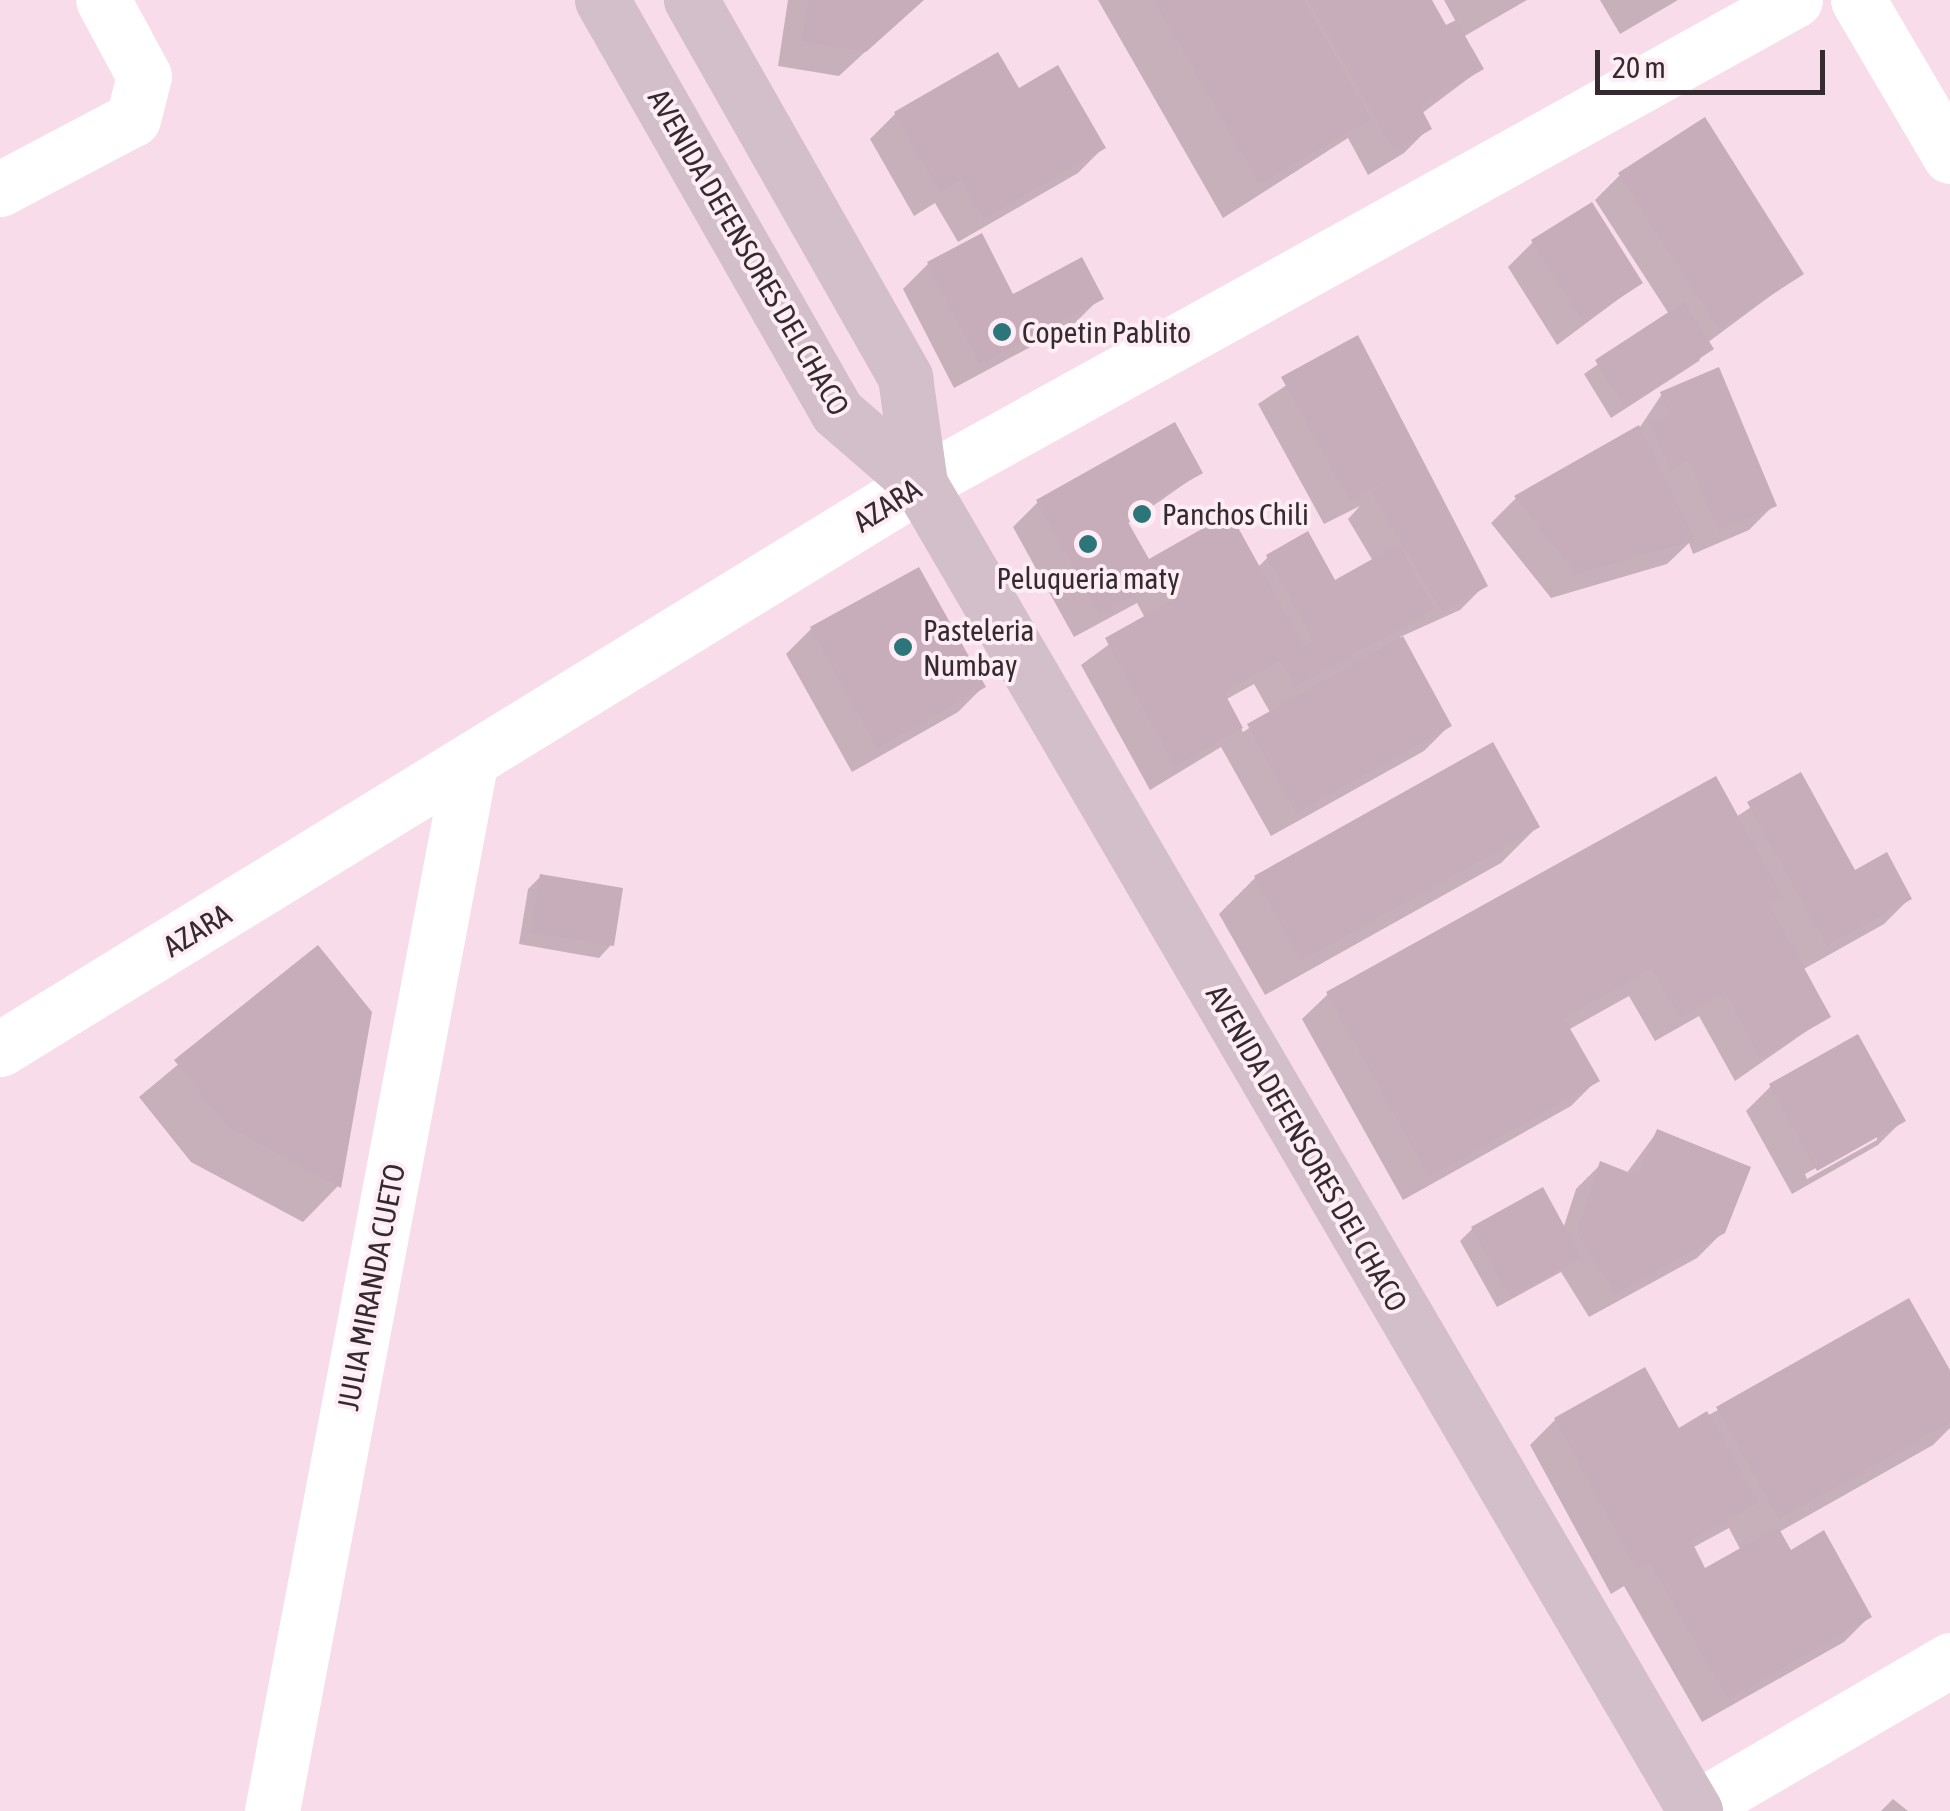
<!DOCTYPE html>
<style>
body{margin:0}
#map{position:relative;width:1950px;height:1811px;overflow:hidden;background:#f9dce9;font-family:"Asap Condensed",sans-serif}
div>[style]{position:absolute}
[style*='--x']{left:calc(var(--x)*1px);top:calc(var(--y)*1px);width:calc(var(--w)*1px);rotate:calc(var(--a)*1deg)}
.shadow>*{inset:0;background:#0003}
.building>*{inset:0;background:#c7acb9}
.street>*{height:55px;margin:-27.5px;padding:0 27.5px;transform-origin:27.5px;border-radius:27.5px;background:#fff}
.secondary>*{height:55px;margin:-27.5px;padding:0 27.5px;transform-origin:27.5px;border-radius:27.5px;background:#d3bfc9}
.dots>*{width:28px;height:28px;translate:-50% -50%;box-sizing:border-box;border:5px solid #ffedf5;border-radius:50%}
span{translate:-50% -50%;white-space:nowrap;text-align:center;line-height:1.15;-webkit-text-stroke:8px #ffedf5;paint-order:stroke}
.street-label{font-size:30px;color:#342a2f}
.poi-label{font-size:30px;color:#342a2f}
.left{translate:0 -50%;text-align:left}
.scale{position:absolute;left:1595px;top:50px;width:230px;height:45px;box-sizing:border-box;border:5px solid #342a2f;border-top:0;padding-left:12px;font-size:30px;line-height:35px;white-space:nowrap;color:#342a2f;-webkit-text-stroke:8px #ffedf5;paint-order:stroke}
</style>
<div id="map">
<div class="shadow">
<i style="clip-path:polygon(788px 0,921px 0,839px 76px,778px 66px)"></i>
<i style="clip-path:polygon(1098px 0,1429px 0,1445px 28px,1456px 22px,1444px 0,1527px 0,1463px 37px,1481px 69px,1421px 114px,1429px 128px,1404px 153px,1368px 175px,1348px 138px,1223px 218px)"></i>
<i style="clip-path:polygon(1600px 0,1678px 0,1620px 34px)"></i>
<i style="clip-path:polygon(1018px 91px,1103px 148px,1078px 173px,958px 242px,935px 203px,914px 216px,870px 139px,895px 114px)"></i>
<i style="clip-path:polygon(1620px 175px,1801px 273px,1707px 343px,1699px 361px,1611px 418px,1584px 374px,1669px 314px,1595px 200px)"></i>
<i style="clip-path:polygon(1533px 242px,1640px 283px,1557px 345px,1508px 267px)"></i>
<i style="clip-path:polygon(928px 264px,1012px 298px,1100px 298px,1075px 323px,954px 388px,903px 289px)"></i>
<i style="clip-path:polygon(evenodd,1357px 339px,1485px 585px,1460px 610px,1400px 637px,1449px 726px,1424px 751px,1271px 836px,1221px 747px,1150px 790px,1081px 665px,1145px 618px,1137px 603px,1074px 637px,1013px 527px,1038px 502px,1200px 473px,1127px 524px,1148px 562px,1257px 568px,1268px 557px,1334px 583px,1373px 561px,1348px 519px,1360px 506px,1324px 524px,1258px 404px,1357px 339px,1254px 684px,1271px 714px,1243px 732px,1225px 700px,1254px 684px)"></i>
<i style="clip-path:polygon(1662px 394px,1774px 505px,1749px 530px,1693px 554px,1689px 543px,1667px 564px,1551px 598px,1491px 523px,1516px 498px,1640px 427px)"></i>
<i style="clip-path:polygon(811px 629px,983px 687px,958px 712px,852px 772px,786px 654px)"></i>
<i style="clip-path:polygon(1800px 775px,1854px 873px,1909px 899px,1884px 924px,1802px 970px,1828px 1016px,1735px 1081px,1699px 1016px,1655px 1041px,1629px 996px,1568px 1030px,1596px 1081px,1571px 1106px,1403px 1200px,1302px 1019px,1328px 994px,1736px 817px)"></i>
<i style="clip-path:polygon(1537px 827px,1501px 863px,1265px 995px,1219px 914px,1255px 878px)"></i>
<i style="clip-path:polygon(541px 876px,611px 945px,599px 958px,519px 944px,528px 889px)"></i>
<i style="clip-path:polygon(318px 948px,338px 1186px,303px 1222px,191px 1162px,139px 1097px)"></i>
<i style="clip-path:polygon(evenodd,1771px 1086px,1903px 1120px,1878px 1145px,1792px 1194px,1746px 1111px,1771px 1086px,1877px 1134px,1877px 1140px,1807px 1179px,1805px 1174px,1877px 1134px)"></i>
<i style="clip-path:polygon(1657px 1132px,1723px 1232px,1697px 1258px,1589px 1317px,1561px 1272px,1497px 1307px,1460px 1241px,1472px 1229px,1563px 1229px,1576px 1189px,1601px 1164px,1626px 1174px)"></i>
<i style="clip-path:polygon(evenodd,1644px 1371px,1678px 1431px,1718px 1410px,1950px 1375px,1950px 1428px,1933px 1445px,1779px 1532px,1790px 1553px,1869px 1617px,1844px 1642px,1702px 1722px,1624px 1586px,1611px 1594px,1530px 1445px,1555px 1420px,1644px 1371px,1729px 1528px,1741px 1551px,1704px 1571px,1692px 1548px,1729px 1528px)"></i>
<i style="clip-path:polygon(1893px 1799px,1908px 1811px,1881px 1811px)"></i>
</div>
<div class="building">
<i style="clip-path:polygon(808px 0,924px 0,866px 52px,802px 41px)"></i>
<i style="clip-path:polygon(1154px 0,1303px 0,1371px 119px,1259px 184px)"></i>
<i style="clip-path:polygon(1308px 0,1432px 0,1446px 25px,1456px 20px,1484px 69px,1420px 106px,1432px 129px,1394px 151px)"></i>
<i style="clip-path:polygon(998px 52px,1019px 88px,1058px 65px,1106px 148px,983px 219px,961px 180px,940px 193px,894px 112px)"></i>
<i style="clip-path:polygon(1705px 117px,1804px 274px,1719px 329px,1618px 173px)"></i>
<i style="clip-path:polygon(1592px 202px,1643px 283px,1583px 322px,1531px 240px)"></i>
<i style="clip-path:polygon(982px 233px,1013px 294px,1082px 257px,1104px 299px,980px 364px,927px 262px)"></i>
<i style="clip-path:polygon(1684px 302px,1714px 349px,1624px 408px,1595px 360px)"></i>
<i style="clip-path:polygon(1358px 335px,1488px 586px,1442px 612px,1371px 492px,1396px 476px,1350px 501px,1281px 377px)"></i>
<i style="clip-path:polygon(1719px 367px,1777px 506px,1719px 531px,1689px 461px,1671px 469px,1650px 423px,1669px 415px,1660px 392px)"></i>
<i style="clip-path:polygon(1175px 422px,1203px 473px,1125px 517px,1149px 559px,1230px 513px,1304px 647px,1314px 641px,1266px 555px,1308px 531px,1335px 580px,1399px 544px,1435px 609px,1295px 687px,1280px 661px,1224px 692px,1243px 728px,1175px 766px,1105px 638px,1173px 600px,1162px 580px,1100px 614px,1036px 500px)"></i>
<i style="clip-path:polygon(1639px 425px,1695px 540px,1577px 574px,1514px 496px)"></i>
<i style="clip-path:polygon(919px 567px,986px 687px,877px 748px,810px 627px)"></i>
<i style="clip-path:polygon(1403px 636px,1452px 726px,1296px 813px,1247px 724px)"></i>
<i style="clip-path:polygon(1493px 742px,1540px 827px,1301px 961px,1254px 876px)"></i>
<i style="clip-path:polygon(1801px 772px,1855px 870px,1887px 852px,1912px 899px,1827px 946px,1747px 802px)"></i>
<i style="clip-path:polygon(1716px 776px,1782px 896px,1769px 904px,1831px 1017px,1760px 1058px,1725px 992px,1680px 1018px,1652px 968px,1564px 1018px,1600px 1081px,1429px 1177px,1326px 992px)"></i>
<i style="clip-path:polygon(540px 874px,623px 888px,614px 946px,530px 932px)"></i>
<i style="clip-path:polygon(318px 945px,372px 1012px,341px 1188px,227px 1126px,174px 1060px)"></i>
<i style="clip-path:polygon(1858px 1034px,1906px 1121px,1817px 1171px,1769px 1084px)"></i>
<i style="clip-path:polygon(1657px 1129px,1751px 1167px,1725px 1233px,1615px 1294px,1577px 1233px,1600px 1161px,1638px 1176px)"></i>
<i style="clip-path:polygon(1543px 1187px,1581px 1257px,1510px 1297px,1471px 1227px)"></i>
<i style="clip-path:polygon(1909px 1298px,1950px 1370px,1950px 1422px,1779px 1519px,1716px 1407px)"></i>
<i style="clip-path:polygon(1645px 1367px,1679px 1428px,1707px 1411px,1758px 1503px,1691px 1540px,1705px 1568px,1778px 1527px,1791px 1550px,1824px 1530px,1872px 1617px,1728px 1699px,1650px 1563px,1637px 1570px,1554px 1418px)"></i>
</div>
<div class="street">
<i style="--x:1858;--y:0;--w:181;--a:59.5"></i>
<i style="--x:0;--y:189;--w:150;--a:-27.8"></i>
<i style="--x:133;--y:119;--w:44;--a:-75.7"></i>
<i style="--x:144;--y:76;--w:86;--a:-118.3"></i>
<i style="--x:0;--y:1049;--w:1080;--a:-31.56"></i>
<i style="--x:920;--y:484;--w:1000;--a:-28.95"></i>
<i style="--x:272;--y:1811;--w:1066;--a:-79.29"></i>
<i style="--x:1691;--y:1811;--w:300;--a:-30.2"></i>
</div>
<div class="secondary">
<i style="--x:602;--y:0;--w:474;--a:60.3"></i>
<i style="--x:837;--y:412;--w:110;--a:40.9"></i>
<i style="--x:920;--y:484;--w:1537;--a:59.71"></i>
<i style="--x:691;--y:0;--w:434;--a:60.4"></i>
<i style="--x:905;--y:377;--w:108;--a:82"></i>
</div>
<div class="dots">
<i style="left:1002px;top:332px;background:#2c7679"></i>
<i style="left:1142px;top:514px;background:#2c7679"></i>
<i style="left:1088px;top:544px;background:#2c7679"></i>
<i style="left:903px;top:647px;background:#2c7679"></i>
</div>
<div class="street-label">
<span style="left:749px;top:252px;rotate:60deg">AVENIDA DEFENSORES DEL CHACO</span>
<span style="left:887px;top:505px;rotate:-32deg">AZARA</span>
<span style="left:197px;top:930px;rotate:-31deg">AZARA</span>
<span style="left:1307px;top:1148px;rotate:60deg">AVENIDA DEFENSORES DEL CHACO</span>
<span style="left:371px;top:1287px;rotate:-79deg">JULIA MIRANDA CUETO</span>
</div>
<div class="poi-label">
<span class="left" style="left:1022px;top:332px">Copetin Pablito</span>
<span class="left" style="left:1162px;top:514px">Panchos Chili</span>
<span style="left:1088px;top:578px">Peluqueria maty</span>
<span class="left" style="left:923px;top:647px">Pasteleria<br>Numbay</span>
</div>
<div class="scale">20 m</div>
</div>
